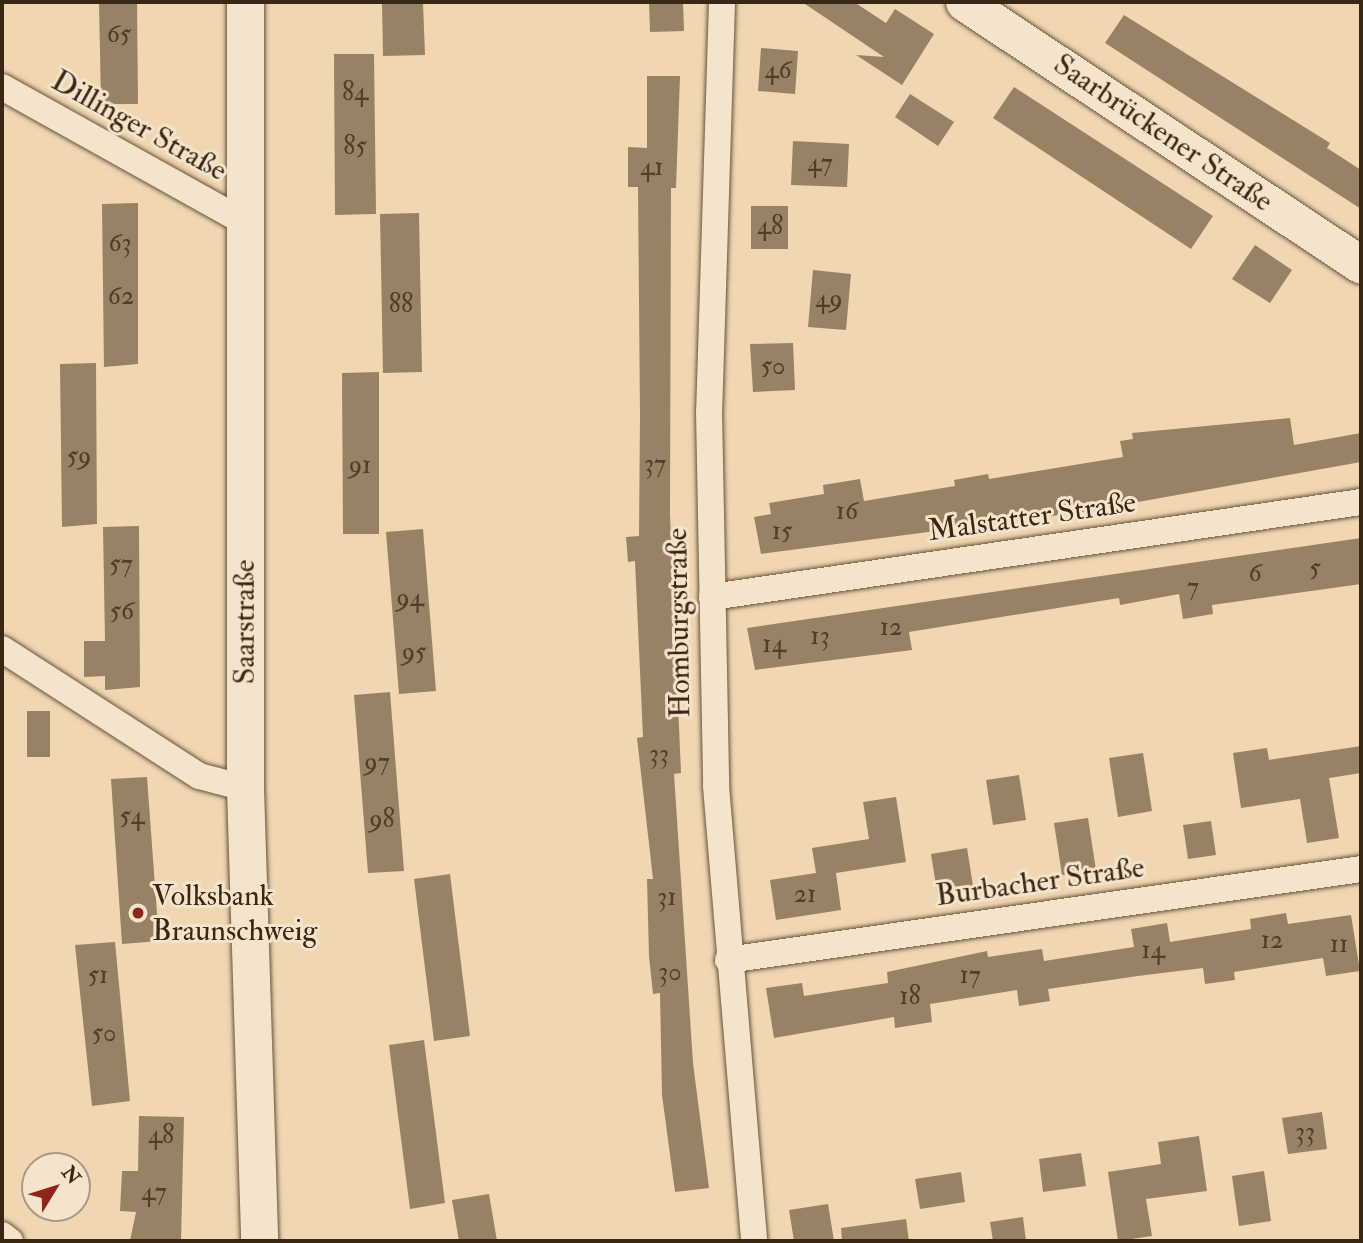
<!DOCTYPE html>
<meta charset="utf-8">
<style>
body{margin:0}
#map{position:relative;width:1363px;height:1243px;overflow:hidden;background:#f0d6b1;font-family:"IM FELL Double Pica",serif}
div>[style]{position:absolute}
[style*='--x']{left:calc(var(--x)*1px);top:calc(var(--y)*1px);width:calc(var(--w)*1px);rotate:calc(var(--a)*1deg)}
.building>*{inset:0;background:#988266}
.roads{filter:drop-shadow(0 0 2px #67533c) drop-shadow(0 0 2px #67533c)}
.street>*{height:26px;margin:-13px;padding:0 13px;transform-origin:13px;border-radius:13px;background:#f5e4cc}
.secondary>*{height:37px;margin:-18.5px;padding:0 18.5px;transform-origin:18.5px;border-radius:18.5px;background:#f5e4cc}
.dots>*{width:19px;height:19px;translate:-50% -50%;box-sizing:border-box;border:4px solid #f5e4cc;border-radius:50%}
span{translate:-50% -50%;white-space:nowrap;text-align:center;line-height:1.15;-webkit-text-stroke:6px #f5e4cc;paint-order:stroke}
.number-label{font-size:26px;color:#513e29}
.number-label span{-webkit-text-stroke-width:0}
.street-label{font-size:30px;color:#392715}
.poi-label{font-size:30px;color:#392715}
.left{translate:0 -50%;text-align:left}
.frame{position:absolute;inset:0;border:4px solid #392715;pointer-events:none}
.north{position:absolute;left:21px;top:1152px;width:70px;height:70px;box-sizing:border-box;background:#f5e4cc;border:2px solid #aa9883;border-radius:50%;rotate:52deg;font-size:19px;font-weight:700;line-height:28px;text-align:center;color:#392715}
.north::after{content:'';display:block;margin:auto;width:24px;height:32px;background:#8f2418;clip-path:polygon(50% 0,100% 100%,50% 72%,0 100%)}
</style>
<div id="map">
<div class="building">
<i style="clip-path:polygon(99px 2px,137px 2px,138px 104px,101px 104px)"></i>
<i style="clip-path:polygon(382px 2px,423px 2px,425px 55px,383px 56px)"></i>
<i style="clip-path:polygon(649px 2px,683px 2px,684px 31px,650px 32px)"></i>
<i style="clip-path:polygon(802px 2px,854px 2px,886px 23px,895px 9px,934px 34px,902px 85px,856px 55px,884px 57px)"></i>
<i style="clip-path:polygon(1124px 15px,1330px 143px,1327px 148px,1361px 170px,1361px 209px,1105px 43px)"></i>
<i style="clip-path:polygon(761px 48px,798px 51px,795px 94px,758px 91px)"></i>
<i style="clip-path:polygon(334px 54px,374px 54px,376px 214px,335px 215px)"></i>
<i style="clip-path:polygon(647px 76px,680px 76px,676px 188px,671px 188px,670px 515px,681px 773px,674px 774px,693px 1063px,709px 1188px,675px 1192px,662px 1095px,660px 993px,653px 994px,649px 956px,647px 879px,653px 879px,637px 738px,643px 737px,635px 561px,628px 562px,626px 537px,639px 536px,640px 415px,638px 187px,628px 187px,628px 147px,647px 148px)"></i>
<i style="clip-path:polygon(1014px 87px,1213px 216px,1191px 249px,993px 118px)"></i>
<i style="clip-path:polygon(910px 94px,954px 122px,938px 146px,895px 117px)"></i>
<i style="clip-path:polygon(793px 141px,849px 144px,847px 187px,791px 185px)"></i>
<i style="clip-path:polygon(138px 203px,138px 364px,104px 367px,102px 204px)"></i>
<i style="clip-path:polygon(751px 206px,788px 206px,788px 249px,751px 249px)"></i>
<i style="clip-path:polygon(419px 213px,422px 372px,383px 373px,380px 214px)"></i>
<i style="clip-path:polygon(1255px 245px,1292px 270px,1270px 303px,1232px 279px)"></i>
<i style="clip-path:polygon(813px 270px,851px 274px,846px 330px,808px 327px)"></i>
<i style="clip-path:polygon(793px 343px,795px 390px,753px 392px,750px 344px)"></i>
<i style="clip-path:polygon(96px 363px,97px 524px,62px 527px,60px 364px)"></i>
<i style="clip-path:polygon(379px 372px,379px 534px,343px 534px,342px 373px)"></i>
<i style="clip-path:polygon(1290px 418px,1294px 445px,1361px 433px,1361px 462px,1082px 512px,761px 554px,754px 517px,771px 514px,769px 503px,824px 494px,823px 485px,860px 479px,864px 501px,955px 486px,954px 480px,988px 474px,989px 479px,1123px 457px,1120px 441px,1133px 439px,1132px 433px)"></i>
<i style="clip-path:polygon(139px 526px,140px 687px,105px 690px,105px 676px,84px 677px,84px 641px,105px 641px,103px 527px)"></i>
<i style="clip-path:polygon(423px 529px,436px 691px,399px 694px,386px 532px)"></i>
<i style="clip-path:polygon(1361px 538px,1361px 584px,1212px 605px,1213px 614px,1183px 619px,1179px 594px,1120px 605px,1119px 598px,909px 632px,912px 650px,755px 670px,747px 628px)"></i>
<i style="clip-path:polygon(390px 692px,404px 871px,368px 873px,354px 695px)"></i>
<i style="clip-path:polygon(27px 711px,50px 711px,50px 757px,27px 757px)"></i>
<i style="clip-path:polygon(1361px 746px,1361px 773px,1329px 778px,1339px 838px,1307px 843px,1300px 799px,1241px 808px,1233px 753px,1267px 748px,1269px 760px)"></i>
<i style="clip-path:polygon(1143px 753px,1152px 811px,1118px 817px,1109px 758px)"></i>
<i style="clip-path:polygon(1019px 775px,1026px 820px,993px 825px,986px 780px)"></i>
<i style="clip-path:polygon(147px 777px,159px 941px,122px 944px,111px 779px)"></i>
<i style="clip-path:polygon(896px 797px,906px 862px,836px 873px,841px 910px,776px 920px,770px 880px,816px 873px,812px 848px,869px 839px,863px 802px)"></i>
<i style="clip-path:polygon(1088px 818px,1096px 870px,1062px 875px,1054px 823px)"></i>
<i style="clip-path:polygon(1211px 821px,1216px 855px,1188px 859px,1183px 825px)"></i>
<i style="clip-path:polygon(967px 848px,974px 892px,938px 898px,931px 854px)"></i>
<i style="clip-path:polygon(450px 874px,470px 1036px,434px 1041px,414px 879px)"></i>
<i style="clip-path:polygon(1286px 913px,1288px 924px,1351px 915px,1360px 971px,1326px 976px,1323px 958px,1234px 972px,1235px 980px,1205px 984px,1203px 968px,1138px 976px,1048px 989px,1050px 1001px,1019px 1006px,1017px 990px,930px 1004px,932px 1022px,895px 1028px,894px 1017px,774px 1038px,766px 988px,802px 983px,804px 996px,888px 983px,887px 972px,987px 951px,988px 957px,1042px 949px,1044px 961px,1134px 947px,1131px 929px,1167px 923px,1170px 942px,1251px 929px,1250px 919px)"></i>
<i style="clip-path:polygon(115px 942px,130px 1101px,92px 1106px,75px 945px)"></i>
<i style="clip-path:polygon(424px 1040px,445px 1203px,410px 1209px,389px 1045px)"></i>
<i style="clip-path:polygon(1322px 1112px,1327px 1149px,1288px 1154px,1282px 1118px)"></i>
<i style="clip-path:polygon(139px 1116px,184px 1117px,181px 1241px,130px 1241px,136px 1212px,120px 1211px,122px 1171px,138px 1171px)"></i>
<i style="clip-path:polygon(1199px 1136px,1207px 1191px,1146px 1199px,1152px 1236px,1118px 1241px,1108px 1172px,1161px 1164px,1158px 1142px)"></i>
<i style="clip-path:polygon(1081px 1153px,1086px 1186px,1043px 1192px,1039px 1159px)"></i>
<i style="clip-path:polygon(1264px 1171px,1271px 1221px,1239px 1226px,1232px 1176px)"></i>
<i style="clip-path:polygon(961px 1172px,965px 1202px,920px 1209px,915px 1179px)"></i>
<i style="clip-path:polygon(489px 1194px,497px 1241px,459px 1241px,452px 1200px)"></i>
<i style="clip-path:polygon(828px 1204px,834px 1241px,794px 1241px,789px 1210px)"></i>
<i style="clip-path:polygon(1023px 1217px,1026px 1241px,993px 1241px,990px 1222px)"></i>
<i style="clip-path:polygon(906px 1219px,909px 1241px,842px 1241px,841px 1228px)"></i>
</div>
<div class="roads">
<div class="street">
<i style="--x:722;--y:2;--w:409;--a:91.8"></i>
<i style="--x:709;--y:411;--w:375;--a:88.9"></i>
<i style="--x:716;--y:786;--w:457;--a:85.2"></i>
<i style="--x:2;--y:87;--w:278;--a:29.1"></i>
<i style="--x:712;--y:597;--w:656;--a:-8.33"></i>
<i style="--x:2;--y:649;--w:234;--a:32.8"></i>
<i style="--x:199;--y:776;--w:48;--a:14.6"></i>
<i style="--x:728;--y:960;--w:640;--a:-8.18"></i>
<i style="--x:2;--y:1235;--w:10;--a:37"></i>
</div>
<div class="secondary">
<i style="--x:245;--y:2;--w:786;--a:90"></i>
<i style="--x:245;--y:788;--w:453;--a:88.2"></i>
<i style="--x:964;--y:2;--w:476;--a:33.5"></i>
</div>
</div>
<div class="dots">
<i style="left:138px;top:913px;background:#8f2418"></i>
</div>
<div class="number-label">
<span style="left:119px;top:35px">65</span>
<span style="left:778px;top:71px">46</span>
<span style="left:355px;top:93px">84</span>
<span style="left:355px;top:147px">85</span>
<span style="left:820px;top:164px">47</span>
<span style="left:652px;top:168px">41</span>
<span style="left:770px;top:227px">48</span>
<span style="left:120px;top:244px">63</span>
<span style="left:121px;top:297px">62</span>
<span style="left:829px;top:300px">49</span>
<span style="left:401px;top:305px">88</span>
<span style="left:773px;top:367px">50</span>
<span style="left:79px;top:457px">59</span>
<span style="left:655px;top:465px">37</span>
<span style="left:360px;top:466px">91</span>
<span style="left:847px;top:512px">16</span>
<span style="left:782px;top:532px">15</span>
<span style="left:121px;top:565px">57</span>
<span style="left:1315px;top:569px">5</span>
<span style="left:1255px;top:574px">6</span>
<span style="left:1193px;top:588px">7</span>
<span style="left:410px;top:599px">94</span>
<span style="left:122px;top:612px">56</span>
<span style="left:891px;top:628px">12</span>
<span style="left:820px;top:637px">13</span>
<span style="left:774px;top:645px">14</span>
<span style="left:414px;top:653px">95</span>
<span style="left:659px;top:755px">33</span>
<span style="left:377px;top:763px">97</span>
<span style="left:132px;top:817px">54</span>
<span style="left:382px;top:820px">98</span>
<span style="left:805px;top:895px">21</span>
<span style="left:667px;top:898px">31</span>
<span style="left:1272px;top:941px">12</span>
<span style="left:1339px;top:945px">11</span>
<span style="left:1153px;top:951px">14</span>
<span style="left:670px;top:973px">30</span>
<span style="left:98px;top:976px">51</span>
<span style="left:970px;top:976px">17</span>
<span style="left:910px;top:997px">18</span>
<span style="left:104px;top:1034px">50</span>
<span style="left:1305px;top:1133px">33</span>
<span style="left:161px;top:1136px">48</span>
<span style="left:154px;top:1193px">47</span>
</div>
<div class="street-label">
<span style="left:139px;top:126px;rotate:29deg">Dillinger Straße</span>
<span style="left:1163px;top:133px;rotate:34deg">Saarbrückener Straße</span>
<span style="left:1032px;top:517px;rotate:-8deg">Malstatter Straße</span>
<span style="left:245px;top:622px;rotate:-90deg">Saarstraße</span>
<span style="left:679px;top:623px;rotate:-91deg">Homburgstraße</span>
<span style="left:1040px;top:882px;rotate:-8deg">Burbacher Straße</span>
</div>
<div class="poi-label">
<span class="left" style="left:152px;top:913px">Volksbank<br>Braunschweig</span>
</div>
<div class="frame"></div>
<div class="north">N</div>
</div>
